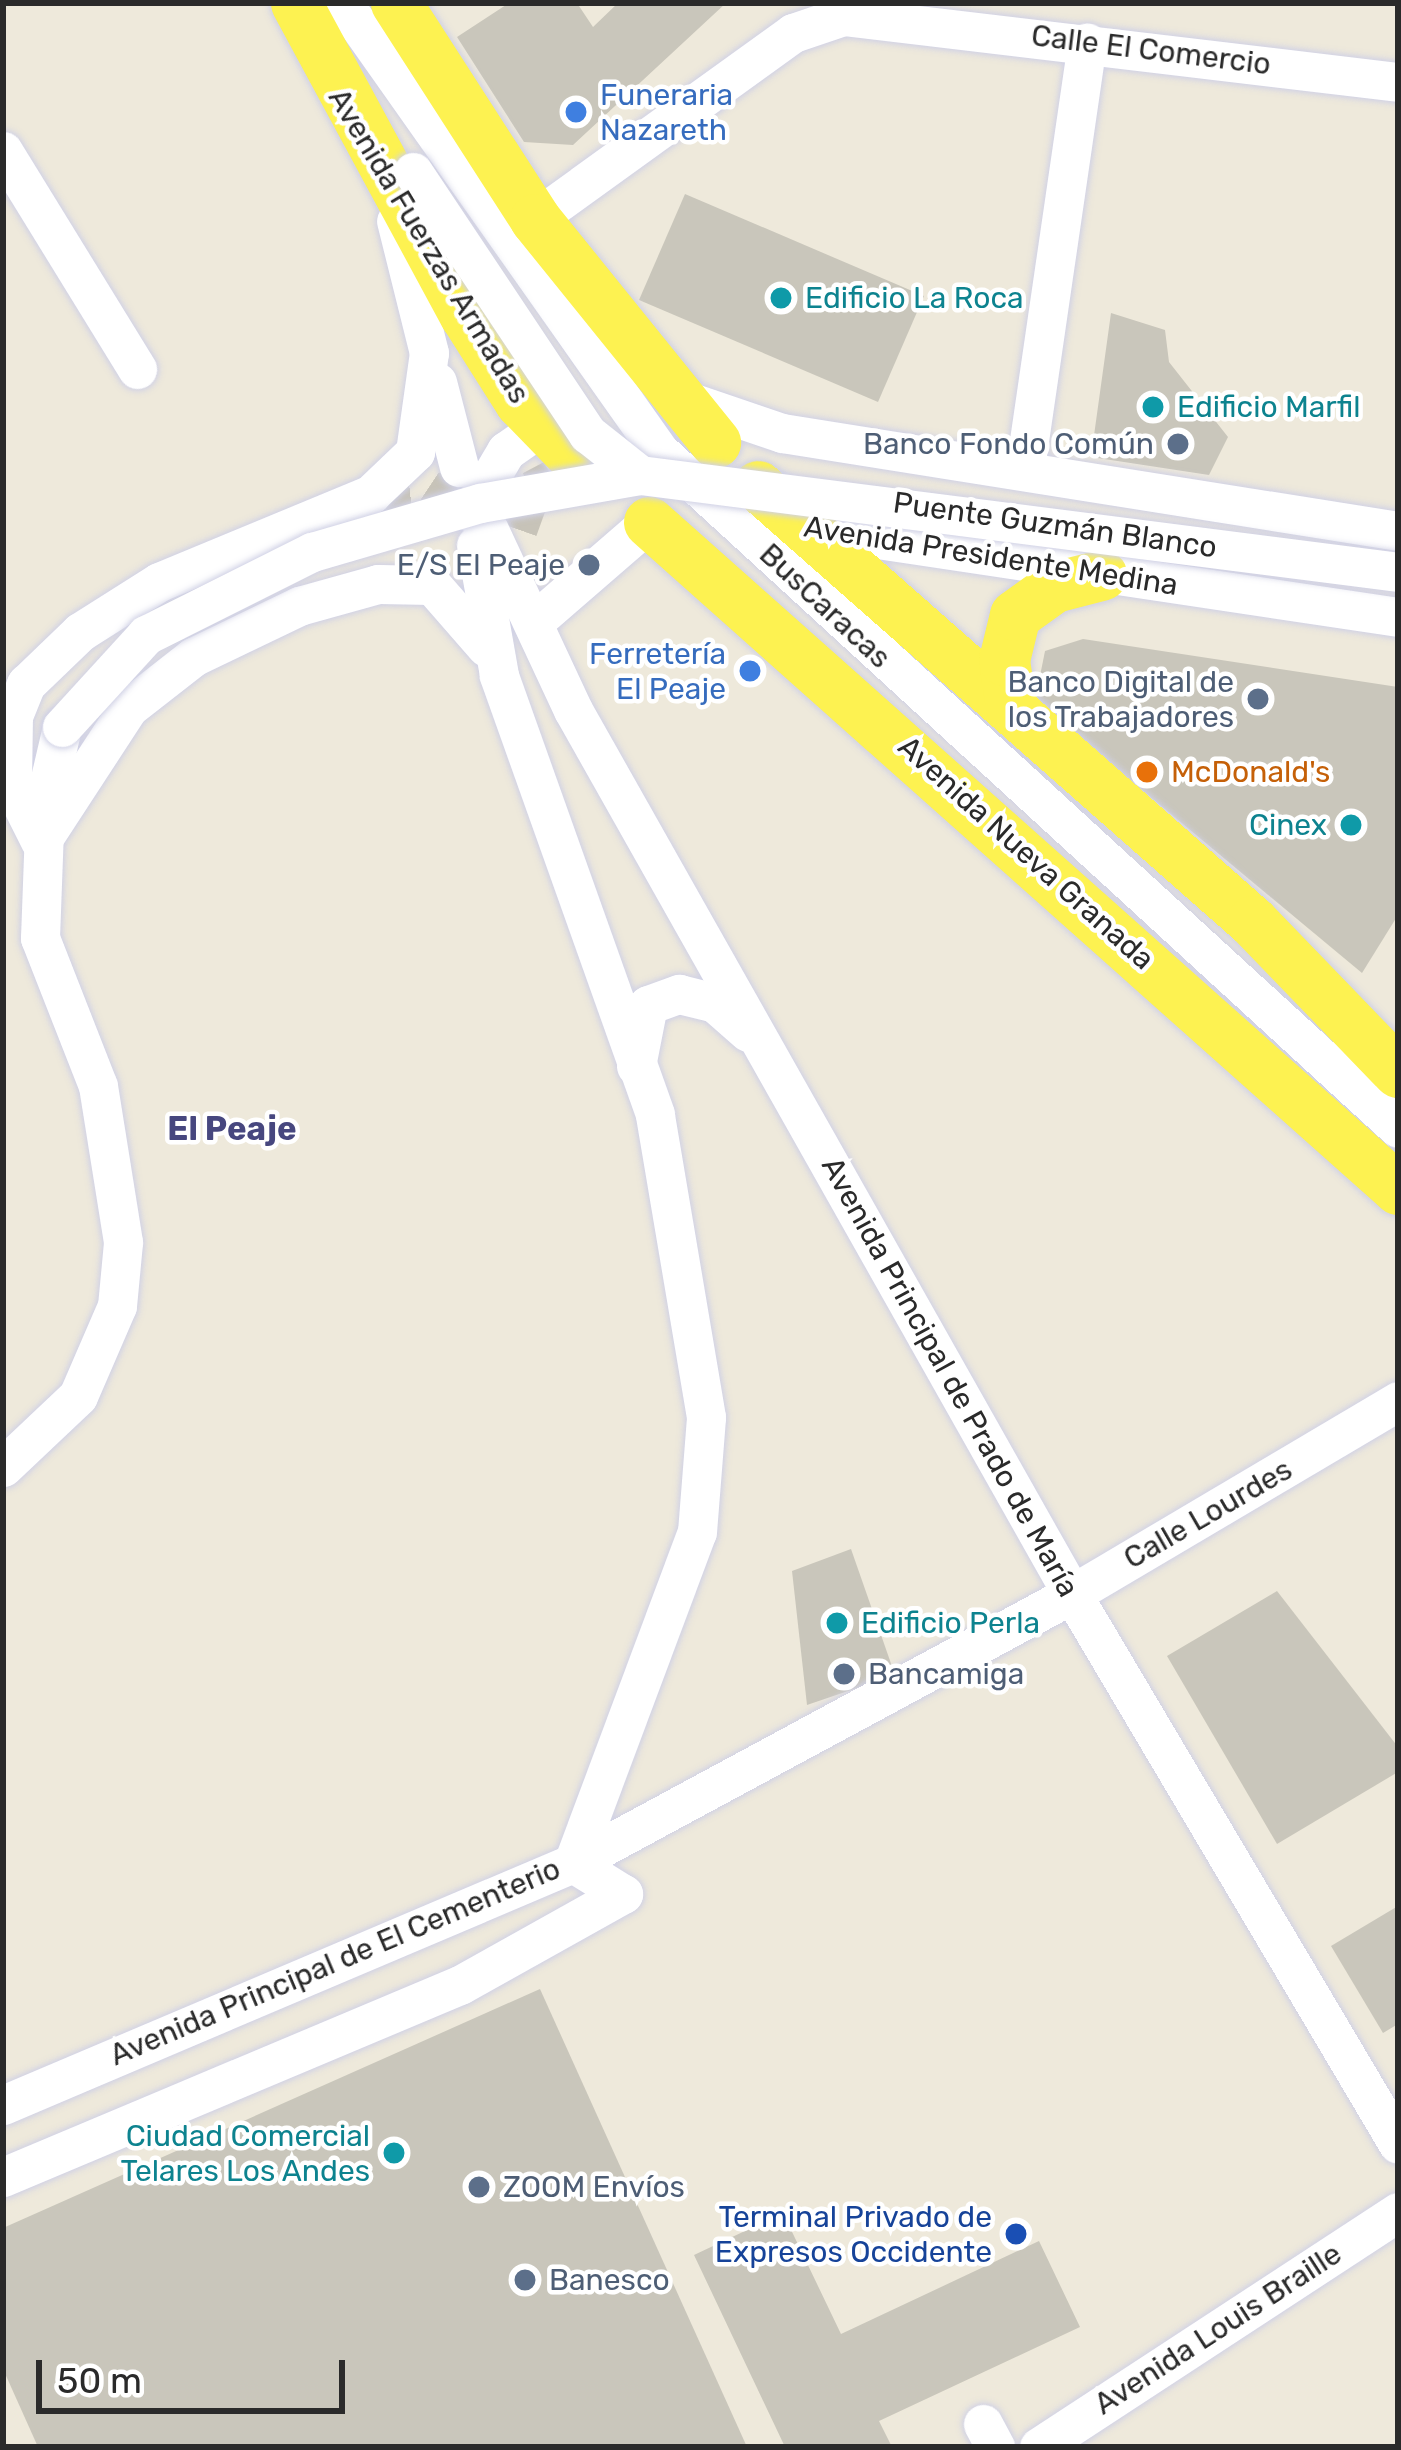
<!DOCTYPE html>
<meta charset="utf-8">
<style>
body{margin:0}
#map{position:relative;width:1401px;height:2450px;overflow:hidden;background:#eee9db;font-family:Rubik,sans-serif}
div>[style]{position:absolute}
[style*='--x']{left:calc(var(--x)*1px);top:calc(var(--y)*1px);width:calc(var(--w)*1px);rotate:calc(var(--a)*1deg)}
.building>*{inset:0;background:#c9c6bb}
.minor-tunnel>*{height:39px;margin-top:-19.5px;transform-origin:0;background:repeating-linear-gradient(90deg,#c7c3b8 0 39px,transparent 0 59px)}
.roads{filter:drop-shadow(0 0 3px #d0d1e5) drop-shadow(0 0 3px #d0d1e5)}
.minor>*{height:39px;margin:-19.5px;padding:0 19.5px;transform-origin:19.5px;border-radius:19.5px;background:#fff}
.major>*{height:51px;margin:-25.5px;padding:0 25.5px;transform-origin:25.5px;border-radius:25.5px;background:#fdf251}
.bridges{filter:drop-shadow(0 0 3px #d0d1e5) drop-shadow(0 0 3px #d0d1e5)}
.minor-bridge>*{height:39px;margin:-19.5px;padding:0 19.5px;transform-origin:19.5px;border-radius:19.5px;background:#fff}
.dots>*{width:33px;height:33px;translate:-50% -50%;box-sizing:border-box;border:6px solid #fff;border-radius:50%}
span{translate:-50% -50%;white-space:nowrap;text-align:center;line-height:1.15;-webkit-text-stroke:9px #fff;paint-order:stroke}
.street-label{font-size:30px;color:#2a2a2a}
.shop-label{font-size:30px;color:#366cbe}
.left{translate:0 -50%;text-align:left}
.right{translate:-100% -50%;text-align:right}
.culture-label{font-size:30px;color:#0d838f}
.service-label{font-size:30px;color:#4e5e75}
.food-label{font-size:30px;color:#c56008}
.transit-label{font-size:30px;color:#164399}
.neighbourhood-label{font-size:33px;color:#47477f;font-weight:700}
.frame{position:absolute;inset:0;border:6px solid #2a2a2a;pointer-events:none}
.scale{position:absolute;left:36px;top:2360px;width:309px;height:54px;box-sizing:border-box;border:6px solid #2a2a2a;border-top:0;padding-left:15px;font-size:36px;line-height:42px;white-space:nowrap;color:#2a2a2a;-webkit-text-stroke:9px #fff;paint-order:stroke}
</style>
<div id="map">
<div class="building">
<i style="clip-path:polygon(509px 3px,577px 3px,593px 27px,618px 3px,726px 3px,573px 145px,524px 142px,457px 37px)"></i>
<i style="clip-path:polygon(685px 194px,924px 296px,878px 402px,639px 300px)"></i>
<i style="clip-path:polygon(1111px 313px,1165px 330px,1169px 362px,1228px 437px,1209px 475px,1091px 457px)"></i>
<i style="clip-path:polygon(1083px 639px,1398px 687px,1398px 915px,1362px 973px,1035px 701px,1045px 651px)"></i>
<i style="clip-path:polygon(851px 1549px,895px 1675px,807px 1705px,792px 1571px)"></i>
<i style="clip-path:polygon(1277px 1591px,1398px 1747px,1398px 1772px,1277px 1844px,1167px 1656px)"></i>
<i style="clip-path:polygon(1398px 1906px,1398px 2024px,1383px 2033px,1331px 1946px)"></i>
<i style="clip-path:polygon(540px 1989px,747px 2447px,38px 2447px,3px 2369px,3px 2228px)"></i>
<i style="clip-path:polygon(783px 2213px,841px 2334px,1039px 2241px,1080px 2327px,879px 2421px,892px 2447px,785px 2447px,694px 2255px)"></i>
</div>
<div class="minor-tunnel">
<i style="--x:371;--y:494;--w:57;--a:-6"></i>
<i style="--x:428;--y:488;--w:69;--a:33.7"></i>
<i style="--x:518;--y:529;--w:41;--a:-70.3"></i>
<i style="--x:532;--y:490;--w:24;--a:-28"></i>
</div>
<div class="roads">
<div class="minor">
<i style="--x:343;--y:3;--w:548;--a:54.8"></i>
<i style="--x:659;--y:451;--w:1002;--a:42.49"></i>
<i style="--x:3;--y:151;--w:256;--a:58.4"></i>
<i style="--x:535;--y:219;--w:318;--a:-35.8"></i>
<i style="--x:793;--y:33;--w:53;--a:-18.8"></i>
<i style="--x:843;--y:16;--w:559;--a:6.78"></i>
<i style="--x:437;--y:382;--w:88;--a:75.5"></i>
<i style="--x:679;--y:398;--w:109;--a:18.8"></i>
<i style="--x:782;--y:433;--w:624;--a:9.04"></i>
<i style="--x:1025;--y:468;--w:430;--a:-81.7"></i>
<i style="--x:470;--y:512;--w:71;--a:-59.5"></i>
<i style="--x:506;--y:451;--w:68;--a:-34.9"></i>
<i style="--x:804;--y:528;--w:601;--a:8.52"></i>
<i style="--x:489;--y:530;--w:199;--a:65"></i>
<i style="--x:573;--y:710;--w:1015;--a:60.56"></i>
<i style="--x:1072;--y:1594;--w:639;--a:59.34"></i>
<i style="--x:536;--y:620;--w:150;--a:-40.9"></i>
<i style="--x:44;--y:837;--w:154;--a:-56.9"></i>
<i style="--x:128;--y:708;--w:83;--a:-38.1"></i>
<i style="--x:193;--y:657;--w:118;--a:-25.7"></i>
<i style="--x:299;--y:606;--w:82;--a:-15.6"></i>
<i style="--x:378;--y:584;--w:54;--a:1.1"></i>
<i style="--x:432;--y:585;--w:82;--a:48.9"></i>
<i style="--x:40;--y:841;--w:63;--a:-116.6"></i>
<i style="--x:12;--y:785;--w:69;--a:-89.2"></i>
<i style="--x:13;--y:716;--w:35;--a:-68"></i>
<i style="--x:26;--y:684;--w:75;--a:-43.9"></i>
<i style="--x:80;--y:632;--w:93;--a:-32.3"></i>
<i style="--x:159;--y:582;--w:230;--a:-22.5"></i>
<i style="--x:371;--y:494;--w:61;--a:-43.7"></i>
<i style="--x:415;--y:452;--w:100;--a:-82"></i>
<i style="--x:429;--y:353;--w:136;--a:-104"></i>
<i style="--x:636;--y:1066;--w:62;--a:-78.9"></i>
<i style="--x:648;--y:1005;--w:33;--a:-20"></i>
<i style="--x:679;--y:994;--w:37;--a:14"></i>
<i style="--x:715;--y:1003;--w:44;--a:41.3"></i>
<i style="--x:3;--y:1467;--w:103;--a:-43.4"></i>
<i style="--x:78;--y:1396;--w:98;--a:-66.6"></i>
<i style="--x:117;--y:1306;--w:64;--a:-84.6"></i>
<i style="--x:123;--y:1242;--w:158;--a:-99.1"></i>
<i style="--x:98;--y:1086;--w:159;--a:-111.4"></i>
<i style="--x:40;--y:938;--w:138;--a:-87.9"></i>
<i style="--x:45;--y:800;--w:75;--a:-76.9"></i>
<i style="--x:3;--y:2105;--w:619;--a:-23"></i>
<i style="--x:573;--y:1863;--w:353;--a:-69.5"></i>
<i style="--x:697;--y:1532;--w:115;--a:-85.5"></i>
<i style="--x:706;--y:1417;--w:307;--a:-99.6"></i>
<i style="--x:655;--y:1114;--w:466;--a:-109.6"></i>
<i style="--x:499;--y:675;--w:132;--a:-100"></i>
<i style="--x:3;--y:2177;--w:496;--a:-22.8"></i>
<i style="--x:460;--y:1985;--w:187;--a:-29.2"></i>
<i style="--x:623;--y:1894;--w:59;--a:-148.2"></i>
<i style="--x:573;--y:1863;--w:567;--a:-28.33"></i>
<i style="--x:1072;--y:1594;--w:379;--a:-30.6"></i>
<i style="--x:983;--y:2424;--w:26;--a:62"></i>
<i style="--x:1039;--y:2447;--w:429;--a:-33.2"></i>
</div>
<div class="major">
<i style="--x:296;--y:3;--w:355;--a:61.6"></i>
<i style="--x:465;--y:315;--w:103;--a:57.7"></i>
<i style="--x:520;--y:402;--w:98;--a:45.8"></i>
<i style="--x:396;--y:3;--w:257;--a:57.2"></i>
<i style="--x:535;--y:219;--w:287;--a:51.1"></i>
<i style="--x:758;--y:486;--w:658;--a:41.37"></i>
<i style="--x:1252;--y:921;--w:210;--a:46"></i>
<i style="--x:649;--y:522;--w:1003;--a:41.69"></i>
<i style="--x:1011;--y:707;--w:48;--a:-98.5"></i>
<i style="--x:1004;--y:660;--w:46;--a:-76.3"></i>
<i style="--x:1015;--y:615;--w:48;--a:-35.7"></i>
<i style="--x:1054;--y:587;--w:49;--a:-14.3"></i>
</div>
</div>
<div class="bridges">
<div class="minor-bridge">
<i style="--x:413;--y:172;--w:315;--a:56.3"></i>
<i style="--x:588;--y:434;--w:66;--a:38.3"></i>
<i style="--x:62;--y:727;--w:125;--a:-47.6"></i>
<i style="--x:146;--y:635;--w:186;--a:-26.6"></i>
<i style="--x:312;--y:552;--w:175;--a:-16.3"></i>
<i style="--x:480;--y:503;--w:162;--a:-9.9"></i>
<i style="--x:640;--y:475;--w:764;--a:7.29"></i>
</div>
</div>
<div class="dots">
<i style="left:576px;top:112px;background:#3f7fe0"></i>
<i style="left:781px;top:298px;background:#0f9aa8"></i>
<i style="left:1153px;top:407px;background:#0f9aa8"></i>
<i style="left:1178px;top:444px;background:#5c6f8a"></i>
<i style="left:589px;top:565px;background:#5c6f8a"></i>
<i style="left:750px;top:671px;background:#3f7fe0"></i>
<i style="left:1258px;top:699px;background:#5c6f8a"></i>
<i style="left:1147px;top:772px;background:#e8710a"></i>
<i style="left:1351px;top:825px;background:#0f9aa8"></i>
<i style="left:837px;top:1623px;background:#0f9aa8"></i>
<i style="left:844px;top:1674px;background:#5c6f8a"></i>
<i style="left:394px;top:2153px;background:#0f9aa8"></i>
<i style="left:479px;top:2187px;background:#5c6f8a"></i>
<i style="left:1016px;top:2234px;background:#1a4fb4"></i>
<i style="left:525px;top:2280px;background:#5c6f8a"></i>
</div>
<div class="street-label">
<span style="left:1151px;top:50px;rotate:7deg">Calle El Comercio</span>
<span style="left:429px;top:246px;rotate:59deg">Avenida Fuerzas Armadas</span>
<span style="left:1055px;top:525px;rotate:8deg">Puente Guzmán Blanco</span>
<span style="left:991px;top:556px;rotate:9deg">Avenida Presidente Medina</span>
<span style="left:825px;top:606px;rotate:43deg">BusCaracas</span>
<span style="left:1026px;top:853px;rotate:42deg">Avenida Nueva Granada</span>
<span style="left:950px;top:1377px;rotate:61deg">Avenida Principal de Prado de María</span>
<span style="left:1208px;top:1514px;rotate:-30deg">Calle Lourdes</span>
<span style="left:335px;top:1962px;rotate:-23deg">Avenida Principal de El Cementerio</span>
<span style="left:1218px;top:2329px;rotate:-33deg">Avenida Louis Braille</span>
</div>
<div class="shop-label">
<span class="left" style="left:600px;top:112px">Funeraria<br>Nazareth</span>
<span class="right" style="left:726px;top:671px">Ferretería<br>El Peaje</span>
</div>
<div class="culture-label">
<span class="left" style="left:805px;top:298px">Edificio La Roca</span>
<span class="left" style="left:1177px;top:407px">Edificio Marfil</span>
<span class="right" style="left:1327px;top:825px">Cinex</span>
<span class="left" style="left:861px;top:1623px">Edificio Perla</span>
<span class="right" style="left:370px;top:2153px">Ciudad Comercial<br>Telares Los Andes</span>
</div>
<div class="service-label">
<span class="right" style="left:1154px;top:444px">Banco Fondo Común</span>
<span class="right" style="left:565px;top:565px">E/S El Peaje</span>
<span class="right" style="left:1234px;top:699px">Banco Digital de<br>los Trabajadores</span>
<span class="left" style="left:868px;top:1674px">Bancamiga</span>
<span class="left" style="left:503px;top:2187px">ZOOM Envíos</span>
<span class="left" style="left:549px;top:2280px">Banesco</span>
</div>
<div class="food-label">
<span class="left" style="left:1171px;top:772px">McDonald's</span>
</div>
<div class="transit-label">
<span class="right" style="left:992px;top:2234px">Terminal Privado de<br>Expresos Occidente</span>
</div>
<div class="neighbourhood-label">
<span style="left:232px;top:1129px">El Peaje</span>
</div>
<div class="frame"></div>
<div class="scale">50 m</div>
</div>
